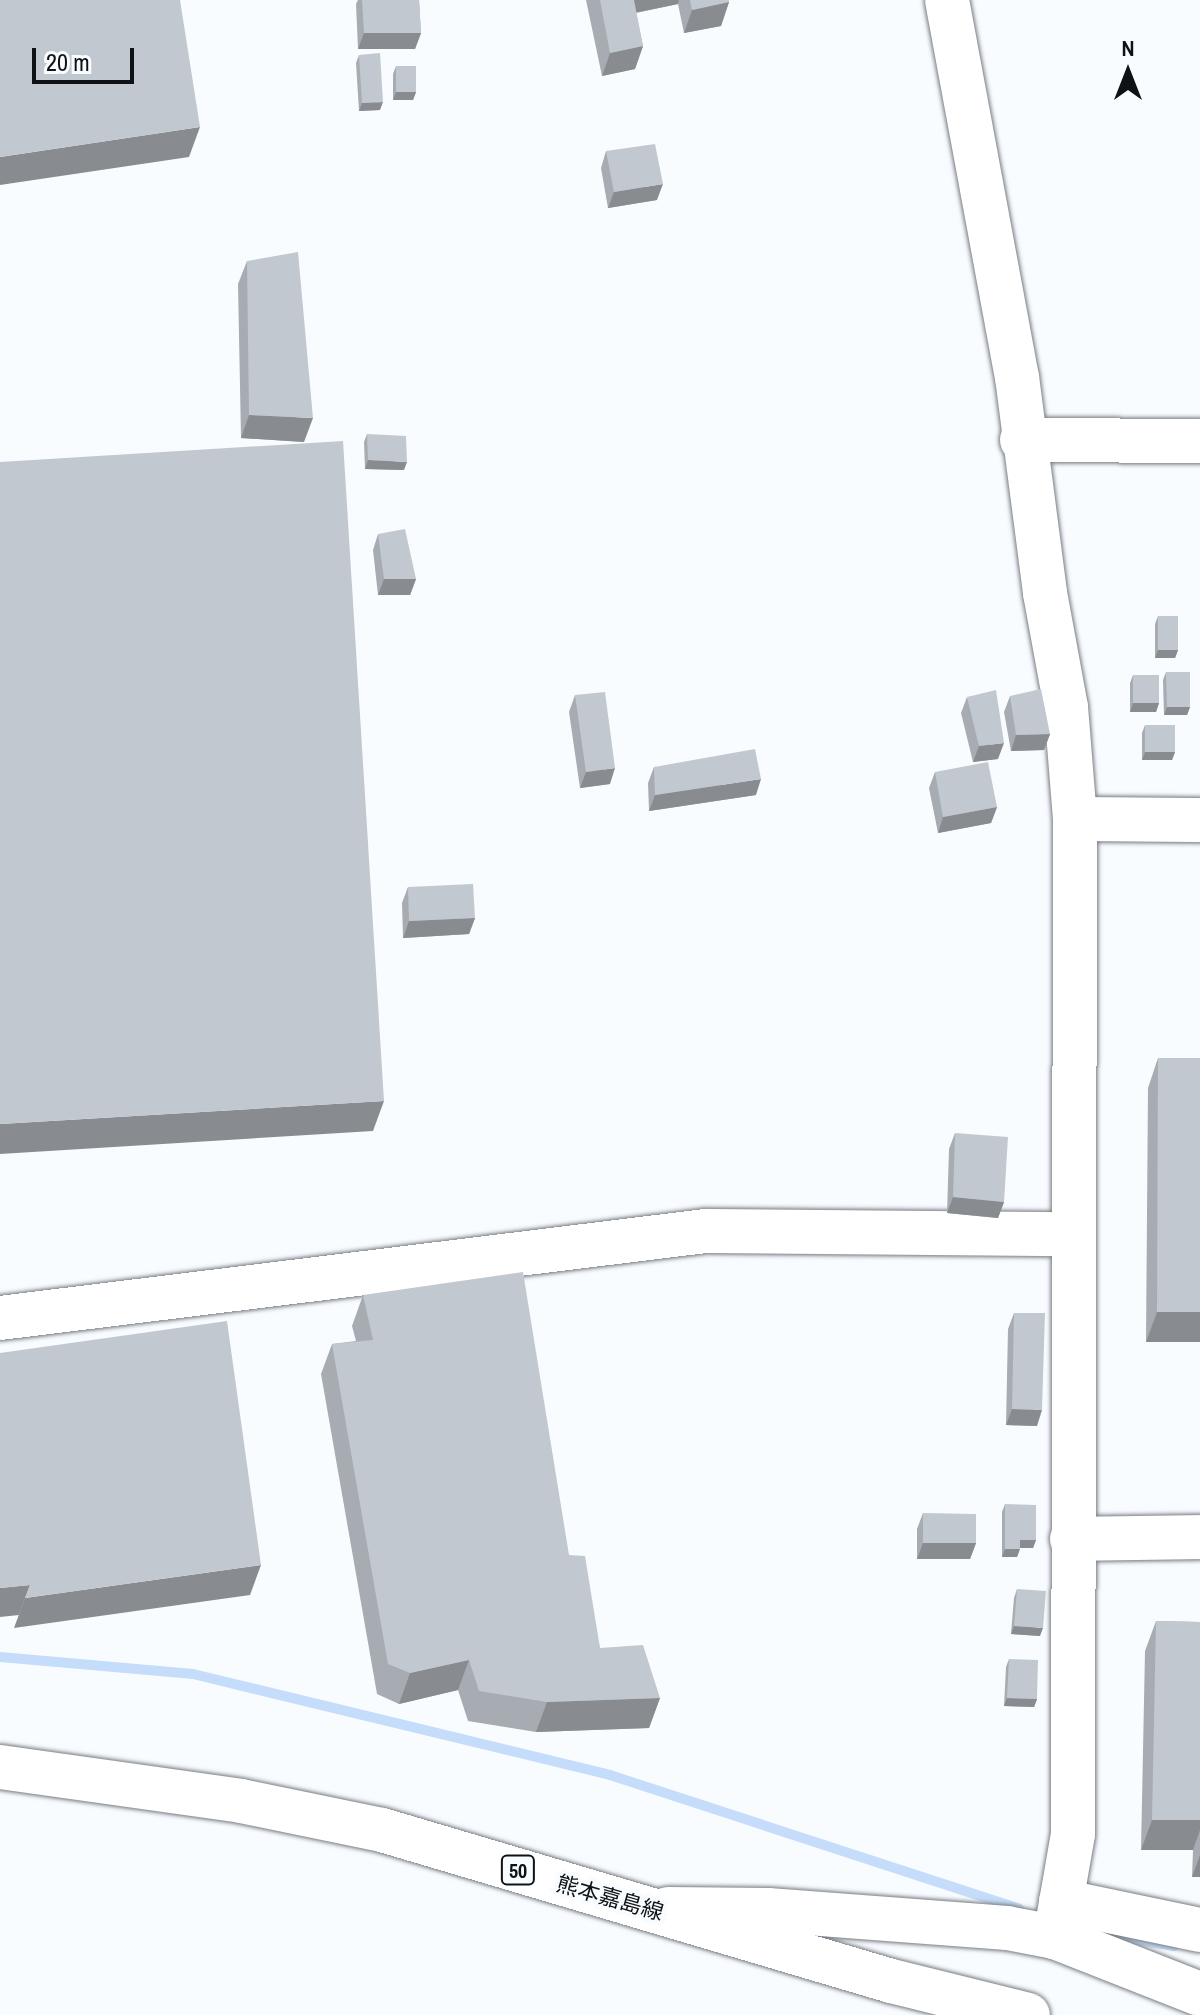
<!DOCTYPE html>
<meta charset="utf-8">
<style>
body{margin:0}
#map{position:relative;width:1200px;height:2015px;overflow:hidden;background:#f9fcff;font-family:"Archivo Narrow","Noto Sans JP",sans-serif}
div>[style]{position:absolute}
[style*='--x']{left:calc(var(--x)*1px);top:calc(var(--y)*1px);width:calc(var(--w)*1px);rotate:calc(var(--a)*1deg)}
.stream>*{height:10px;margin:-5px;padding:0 5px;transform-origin:5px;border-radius:5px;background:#c5ddfa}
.roads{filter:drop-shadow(0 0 2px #787e84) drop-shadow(0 0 2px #787e84)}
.minor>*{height:44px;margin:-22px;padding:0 22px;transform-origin:22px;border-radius:22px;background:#fff}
.major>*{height:44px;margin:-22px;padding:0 22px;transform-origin:22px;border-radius:22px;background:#fff}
.wall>*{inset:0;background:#a7acb2}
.shaded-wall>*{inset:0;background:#888c91}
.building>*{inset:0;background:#c2c8cf}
span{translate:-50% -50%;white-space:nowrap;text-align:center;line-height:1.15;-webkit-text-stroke:8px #f9fcff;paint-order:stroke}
.shield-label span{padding:2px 6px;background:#f9fcff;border:2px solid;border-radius:6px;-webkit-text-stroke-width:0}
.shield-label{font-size:20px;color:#0f1214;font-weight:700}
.street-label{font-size:22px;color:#0f1214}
.north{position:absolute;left:1088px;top:32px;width:80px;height:80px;-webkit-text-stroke:6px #f9fcff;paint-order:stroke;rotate:0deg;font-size:22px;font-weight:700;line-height:32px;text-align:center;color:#0f1214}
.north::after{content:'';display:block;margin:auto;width:28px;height:36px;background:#0f1214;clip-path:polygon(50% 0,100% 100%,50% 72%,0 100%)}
.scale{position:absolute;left:32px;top:48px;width:102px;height:36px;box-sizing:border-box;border:4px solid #0f1214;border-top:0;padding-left:10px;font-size:24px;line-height:28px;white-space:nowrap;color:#0f1214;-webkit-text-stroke:6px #f9fcff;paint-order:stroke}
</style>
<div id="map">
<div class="stream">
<i style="--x:0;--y:1657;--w:194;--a:5"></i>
<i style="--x:193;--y:1674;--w:429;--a:13.6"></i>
<i style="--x:610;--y:1775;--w:430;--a:18.1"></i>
<i style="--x:1111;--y:1936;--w:64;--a:9"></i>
</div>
<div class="roads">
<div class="minor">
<i style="--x:947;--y:0;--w:383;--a:79.5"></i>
<i style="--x:1017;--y:377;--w:218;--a:82.6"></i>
<i style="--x:1045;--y:593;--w:116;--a:79.6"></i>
<i style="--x:1066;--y:707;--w:112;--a:85.4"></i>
<i style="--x:1075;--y:819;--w:1015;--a:90.11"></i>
<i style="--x:1073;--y:1834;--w:105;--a:99.9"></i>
<i style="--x:1022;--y:440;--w:178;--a:0.3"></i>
<i style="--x:1075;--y:819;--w:125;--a:0.5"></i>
<i style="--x:0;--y:1318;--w:711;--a:-7.03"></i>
<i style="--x:706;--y:1231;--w:368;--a:0.5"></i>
<i style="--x:1072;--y:1539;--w:128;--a:-0.9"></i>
<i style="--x:1061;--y:1901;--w:142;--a:11.8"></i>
<i style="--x:668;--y:1909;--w:100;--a:0.6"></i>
<i style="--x:768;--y:1910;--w:240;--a:4.3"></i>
<i style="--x:1007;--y:1928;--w:49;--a:10.6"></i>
<i style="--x:1055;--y:1937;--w:156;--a:21.5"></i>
</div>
<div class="major">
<i style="--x:0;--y:1767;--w:243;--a:8"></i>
<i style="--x:241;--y:1801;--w:144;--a:11.6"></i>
<i style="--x:382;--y:1830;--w:531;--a:16.52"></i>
<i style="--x:891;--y:1981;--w:141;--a:13.9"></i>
</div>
</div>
<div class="wall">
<i style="clip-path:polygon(358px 0,419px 0,421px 33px,415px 49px,358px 49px,356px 4px)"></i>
<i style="clip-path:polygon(586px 0,729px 0,729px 2px,721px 26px,684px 33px,678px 4px,636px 13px,643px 46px,635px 69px,602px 76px)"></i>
<i style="clip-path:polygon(359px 55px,380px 110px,359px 111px,356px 63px)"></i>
<i style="clip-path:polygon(396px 66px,416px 92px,413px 100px,393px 100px,393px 74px)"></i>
<i style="clip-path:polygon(606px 151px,657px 200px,608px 208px,601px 168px)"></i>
<i style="clip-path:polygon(247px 261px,304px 442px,241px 438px,238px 284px)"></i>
<i style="clip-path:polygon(367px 434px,404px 470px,365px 469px,364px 442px)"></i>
<i style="clip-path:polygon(378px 534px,416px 579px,410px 595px,378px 595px,373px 550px)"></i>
<i style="clip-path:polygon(1158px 616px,1178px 650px,1175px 658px,1155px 658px,1155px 624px)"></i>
<i style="clip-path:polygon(1166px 672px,1190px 707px,1187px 715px,1164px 715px,1163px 680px)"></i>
<i style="clip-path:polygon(1133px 675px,1159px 703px,1156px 712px,1130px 712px,1130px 683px)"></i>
<i style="clip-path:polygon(575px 695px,610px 784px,580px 788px,569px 712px)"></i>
<i style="clip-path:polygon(1010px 696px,1050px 734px,1044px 750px,1011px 751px,1004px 712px)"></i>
<i style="clip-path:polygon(967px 697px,998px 759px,973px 762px,961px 713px)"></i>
<i style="clip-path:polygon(1145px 725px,1175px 752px,1172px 760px,1142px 760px,1142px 733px)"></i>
<i style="clip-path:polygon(654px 767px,756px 795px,649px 811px,648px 783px)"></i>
<i style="clip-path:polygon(935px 772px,997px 807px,991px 823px,938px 833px,929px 788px)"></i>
<i style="clip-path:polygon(408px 887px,475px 918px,469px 934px,403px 938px,402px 903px)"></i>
<i style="clip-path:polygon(1158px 1058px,1200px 1058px,1200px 1342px,1146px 1342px,1148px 1088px)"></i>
<i style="clip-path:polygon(955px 1133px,1004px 1202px,998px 1218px,947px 1213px,949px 1149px)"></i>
<i style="clip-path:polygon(363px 1295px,569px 1555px,600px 1648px,660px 1698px,649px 1728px,536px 1732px,468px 1721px,458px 1690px,399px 1704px,377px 1694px,321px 1374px,332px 1344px,356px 1341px,352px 1326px)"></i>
<i style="clip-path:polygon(1014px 1313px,1037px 1426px,1006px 1425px,1008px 1329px)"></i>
<i style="clip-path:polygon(1005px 1504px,1036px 1540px,1033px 1548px,1020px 1548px,1017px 1557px,1002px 1557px,1002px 1512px)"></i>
<i style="clip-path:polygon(923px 1513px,976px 1543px,970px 1559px,917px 1559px,917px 1529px)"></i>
<i style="clip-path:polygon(1017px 1589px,1040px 1636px,1011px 1634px,1014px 1598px)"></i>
<i style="clip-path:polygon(1156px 1621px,1200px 1622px,1200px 1877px,1192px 1877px,1193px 1850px,1141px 1850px,1145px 1651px)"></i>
<i style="clip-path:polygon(1009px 1659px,1037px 1699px,1034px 1707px,1004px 1706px,1006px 1667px)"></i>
</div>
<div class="shaded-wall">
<i style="clip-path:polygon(629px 0,679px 0,678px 4px,624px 15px)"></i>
<i style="clip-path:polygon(729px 2px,721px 26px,684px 33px,692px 10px)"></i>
<i style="clip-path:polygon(364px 33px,421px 33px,415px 49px,358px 49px)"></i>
<i style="clip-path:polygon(643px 46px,635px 69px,602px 76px,610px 53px)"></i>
<i style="clip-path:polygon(396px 92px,416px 92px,413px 100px,393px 100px)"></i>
<i style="clip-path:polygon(383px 102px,380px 110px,359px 111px,362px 103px)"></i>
<i style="clip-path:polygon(200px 127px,189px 157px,0 185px,0 157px)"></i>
<i style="clip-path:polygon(663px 184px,657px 200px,608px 208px,614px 192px)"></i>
<i style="clip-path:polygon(249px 415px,313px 418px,304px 442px,241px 438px)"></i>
<i style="clip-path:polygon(368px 460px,407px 462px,404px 470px,365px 469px)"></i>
<i style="clip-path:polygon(384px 579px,416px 579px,410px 595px,378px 595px)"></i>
<i style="clip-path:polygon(1158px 650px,1178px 650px,1175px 658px,1155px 658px)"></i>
<i style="clip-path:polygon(1133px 703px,1159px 703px,1156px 712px,1130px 712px)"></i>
<i style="clip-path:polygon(1167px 707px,1190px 707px,1187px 715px,1164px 715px)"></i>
<i style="clip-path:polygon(1050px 734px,1044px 750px,1011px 751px,1016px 735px)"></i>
<i style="clip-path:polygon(1004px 743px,998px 759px,973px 762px,979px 746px)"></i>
<i style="clip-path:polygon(1145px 752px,1175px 752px,1172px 760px,1142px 760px)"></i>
<i style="clip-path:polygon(615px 768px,610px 784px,580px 788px,586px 772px)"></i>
<i style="clip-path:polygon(761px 779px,756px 795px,649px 811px,655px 795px)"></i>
<i style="clip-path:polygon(997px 807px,991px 823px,938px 833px,943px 817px)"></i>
<i style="clip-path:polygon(475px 918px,469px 934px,403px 938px,409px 921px)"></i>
<i style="clip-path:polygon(384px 1101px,373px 1131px,0 1154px,0 1124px)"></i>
<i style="clip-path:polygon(953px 1197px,1004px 1202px,998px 1218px,947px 1213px)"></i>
<i style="clip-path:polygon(1157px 1312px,1200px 1312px,1200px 1342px,1146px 1342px)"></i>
<i style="clip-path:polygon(1012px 1409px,1042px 1410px,1037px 1426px,1006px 1425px)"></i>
<i style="clip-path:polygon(1020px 1540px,1036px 1540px,1033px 1548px,1017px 1548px)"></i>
<i style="clip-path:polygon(923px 1543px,976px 1543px,970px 1559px,917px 1559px)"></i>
<i style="clip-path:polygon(1005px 1549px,1020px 1549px,1017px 1557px,1002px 1557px)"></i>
<i style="clip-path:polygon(261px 1565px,250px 1595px,14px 1628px,25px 1598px)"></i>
<i style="clip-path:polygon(30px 1585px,19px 1615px,0 1617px,0 1588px)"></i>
<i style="clip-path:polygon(1014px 1626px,1043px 1628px,1040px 1636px,1011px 1634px)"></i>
<i style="clip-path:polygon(469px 1660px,458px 1690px,399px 1704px,410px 1673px)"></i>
<i style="clip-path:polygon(660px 1698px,649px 1728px,536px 1732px,547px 1702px)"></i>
<i style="clip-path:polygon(1007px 1698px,1037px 1699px,1034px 1707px,1004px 1706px)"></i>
<i style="clip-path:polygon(1152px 1820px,1200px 1820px,1200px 1830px,1193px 1850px,1141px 1850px)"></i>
<i style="clip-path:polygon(1200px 1855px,1200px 1877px,1192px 1877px)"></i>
</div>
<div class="building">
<i style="clip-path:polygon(0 0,180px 0,200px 127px,0 157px)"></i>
<i style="clip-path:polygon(362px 0,419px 0,421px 33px,364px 33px)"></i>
<i style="clip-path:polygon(600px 0,634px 0,643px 46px,610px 53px)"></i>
<i style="clip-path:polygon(690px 0,729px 0,729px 2px,692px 10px)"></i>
<i style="clip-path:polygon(380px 53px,383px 102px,362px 103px,359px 55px)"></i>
<i style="clip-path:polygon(396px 66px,416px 66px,416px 92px,396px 92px)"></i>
<i style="clip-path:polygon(655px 144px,663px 184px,614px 192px,606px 151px)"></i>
<i style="clip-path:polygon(298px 252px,313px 418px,249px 415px,247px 261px)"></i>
<i style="clip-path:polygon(367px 434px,406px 436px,407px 462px,368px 460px)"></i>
<i style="clip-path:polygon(343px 441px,384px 1101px,0 1124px,0 462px)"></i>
<i style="clip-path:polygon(405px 529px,416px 579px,384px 579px,378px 534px)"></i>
<i style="clip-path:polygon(1158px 616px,1178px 616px,1178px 650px,1158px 650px)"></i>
<i style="clip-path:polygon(1166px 672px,1190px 672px,1190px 707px,1167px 707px)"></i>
<i style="clip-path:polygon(1133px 675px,1159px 675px,1159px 703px,1133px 703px)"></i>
<i style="clip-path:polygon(1041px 689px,1050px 734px,1016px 735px,1010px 696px)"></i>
<i style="clip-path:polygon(996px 690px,1004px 743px,979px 746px,967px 697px)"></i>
<i style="clip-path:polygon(605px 692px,615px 768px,586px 772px,575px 695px)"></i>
<i style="clip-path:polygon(1145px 725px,1175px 725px,1175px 752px,1145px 752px)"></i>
<i style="clip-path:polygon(755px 749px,761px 779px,655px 795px,654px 767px)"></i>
<i style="clip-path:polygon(988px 762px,997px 807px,943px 817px,935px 772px)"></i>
<i style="clip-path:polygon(473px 884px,475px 918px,409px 921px,408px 887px)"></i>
<i style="clip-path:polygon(1158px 1058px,1200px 1058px,1200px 1312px,1157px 1312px)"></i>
<i style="clip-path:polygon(955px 1133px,1008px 1137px,1004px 1202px,953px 1197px)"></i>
<i style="clip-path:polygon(523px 1272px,569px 1555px,585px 1556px,600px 1648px,643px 1645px,660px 1698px,547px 1702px,479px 1691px,469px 1660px,410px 1673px,388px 1664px,332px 1344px,373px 1340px,363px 1295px)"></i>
<i style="clip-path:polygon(1014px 1313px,1045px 1313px,1042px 1410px,1012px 1409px)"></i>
<i style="clip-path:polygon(227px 1321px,261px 1565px,25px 1598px,30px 1585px,0 1588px,0 1353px)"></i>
<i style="clip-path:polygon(1005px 1504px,1036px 1505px,1036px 1540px,1020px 1540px,1020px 1549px,1005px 1549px)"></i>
<i style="clip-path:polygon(923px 1513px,976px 1514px,976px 1543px,923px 1543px)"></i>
<i style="clip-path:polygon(1017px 1589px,1046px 1591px,1043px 1628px,1014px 1626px)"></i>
<i style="clip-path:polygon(1156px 1621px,1200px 1622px,1200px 1820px,1152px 1820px)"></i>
<i style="clip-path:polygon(1009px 1659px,1038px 1660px,1037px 1699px,1007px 1698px)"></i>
</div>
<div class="shield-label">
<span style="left:518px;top:1870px">50</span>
</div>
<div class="street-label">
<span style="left:610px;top:1898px;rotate:16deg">熊本嘉島線</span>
</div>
<div class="north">N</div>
<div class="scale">20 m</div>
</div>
